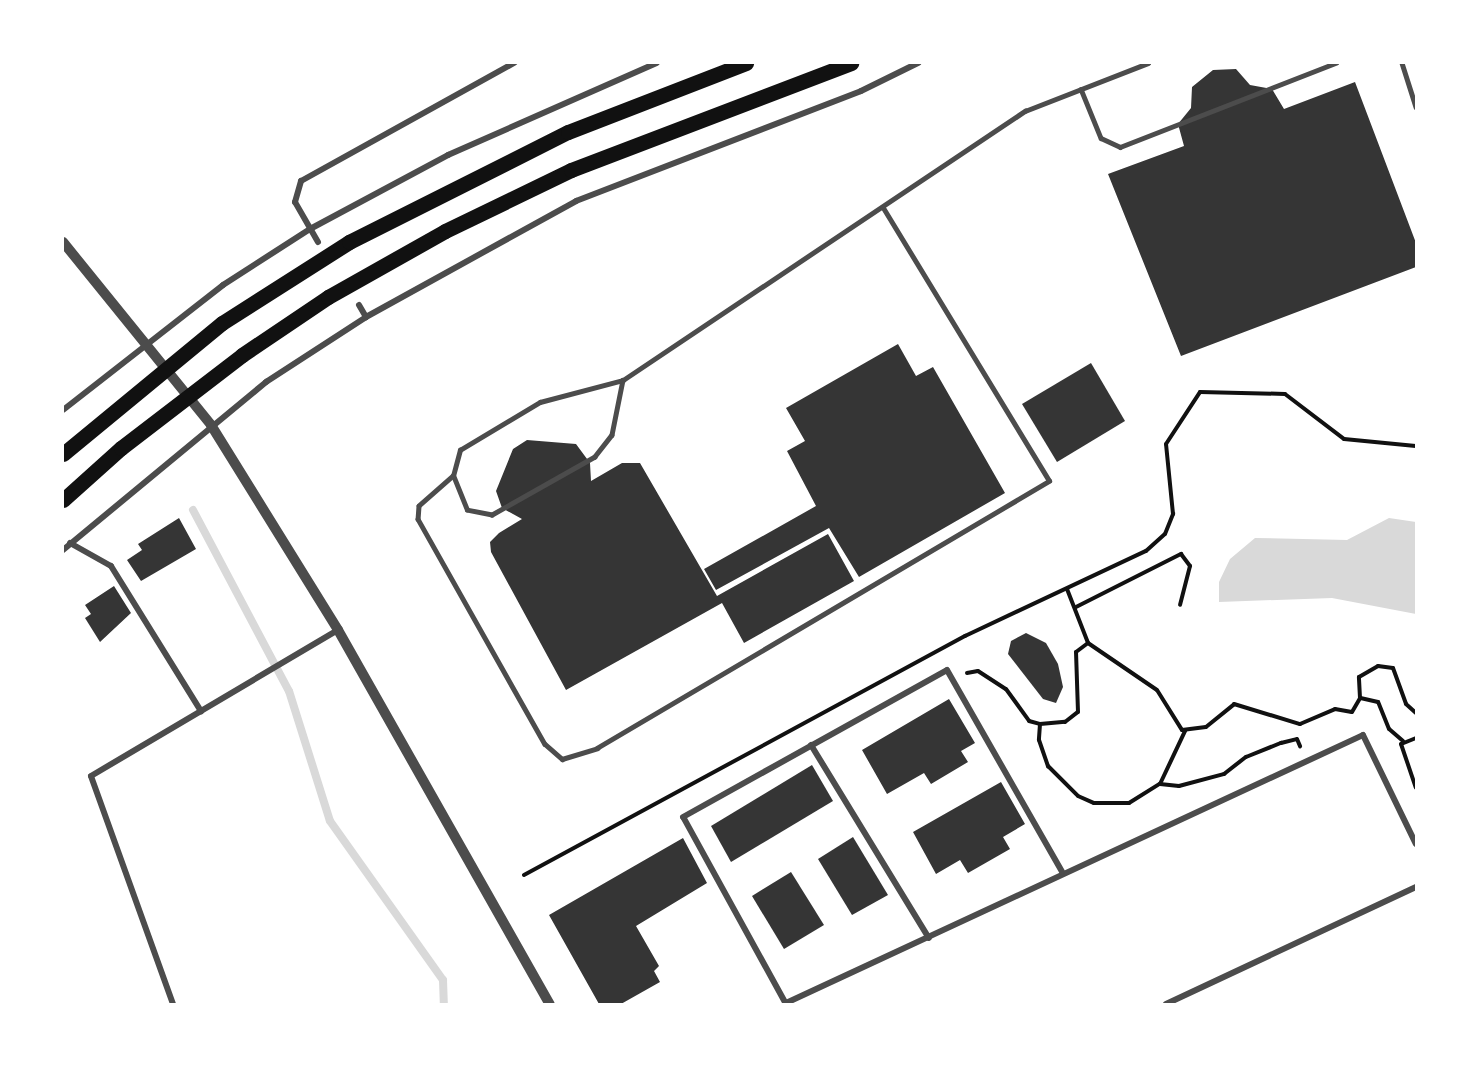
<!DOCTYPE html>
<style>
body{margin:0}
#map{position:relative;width:1479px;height:1067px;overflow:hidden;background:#fff;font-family:Commissioner,sans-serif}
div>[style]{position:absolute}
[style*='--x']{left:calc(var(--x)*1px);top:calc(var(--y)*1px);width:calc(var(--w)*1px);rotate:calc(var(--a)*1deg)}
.water>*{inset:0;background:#d9d9d9}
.stream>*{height:8px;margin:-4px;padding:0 4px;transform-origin:4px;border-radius:4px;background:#d9d9d9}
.building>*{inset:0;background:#353535}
.path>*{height:4px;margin:-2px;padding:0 2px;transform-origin:2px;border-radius:2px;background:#111}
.service>*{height:4.5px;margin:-2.25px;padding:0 2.25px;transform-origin:2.25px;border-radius:2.25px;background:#4c4c4c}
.minor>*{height:6px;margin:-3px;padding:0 3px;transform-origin:3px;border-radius:3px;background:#4c4c4c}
.tertiary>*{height:10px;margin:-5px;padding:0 5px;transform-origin:5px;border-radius:5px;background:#4c4c4c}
.primary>*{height:15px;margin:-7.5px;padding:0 7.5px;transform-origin:7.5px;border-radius:7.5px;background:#111}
span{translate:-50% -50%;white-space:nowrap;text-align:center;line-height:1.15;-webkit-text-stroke:4.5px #fff;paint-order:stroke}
.frame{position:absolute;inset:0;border:64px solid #fff;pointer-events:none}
</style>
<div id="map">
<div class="water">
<i style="clip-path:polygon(1389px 518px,1416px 522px,1416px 614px,1332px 598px,1219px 602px,1219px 582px,1230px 559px,1255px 538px,1347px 540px)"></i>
</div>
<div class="stream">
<i style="--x:193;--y:510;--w:205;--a:62.1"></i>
<i style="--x:289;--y:691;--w:136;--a:72.5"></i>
<i style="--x:330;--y:821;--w:195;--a:54.6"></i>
<i style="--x:443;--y:980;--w:24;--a:88"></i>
</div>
<div class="building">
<i style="clip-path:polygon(1236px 69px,1250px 85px,1272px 89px,1284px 109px,1355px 82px,1416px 243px,1416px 267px,1181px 356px,1108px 174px,1184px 146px,1178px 124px,1191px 108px,1192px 87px,1213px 70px)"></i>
<i style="clip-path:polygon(898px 344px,916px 376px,933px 367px,1005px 493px,859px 577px,829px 528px,716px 590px,704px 569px,816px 506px,787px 451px,805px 441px,786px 408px)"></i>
<i style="clip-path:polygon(1091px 363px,1125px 421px,1057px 462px,1022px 404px)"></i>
<i style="clip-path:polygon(527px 440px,576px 444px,590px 463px,591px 481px,622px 463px,640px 463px,717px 596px,828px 534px,854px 581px,744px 643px,722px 603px,566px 690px,491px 552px,490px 542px,499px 533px,522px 519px,502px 508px,496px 491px,513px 449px)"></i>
<i style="clip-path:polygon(179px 518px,196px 549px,141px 581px,127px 560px,142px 550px,138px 544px)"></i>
<i style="clip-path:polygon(114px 586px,131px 613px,100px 642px,85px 618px,91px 614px,85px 605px)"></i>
<i style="clip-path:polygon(1026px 633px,1046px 643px,1058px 664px,1063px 687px,1056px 703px,1043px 699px,1008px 654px,1011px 641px)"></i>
<i style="clip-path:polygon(949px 699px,975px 743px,961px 751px,968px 762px,931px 784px,924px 773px,887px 794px,862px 750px)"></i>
<i style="clip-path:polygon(812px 765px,833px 801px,731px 862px,711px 826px)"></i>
<i style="clip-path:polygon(1001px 782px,1025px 824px,1003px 837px,1010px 849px,968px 873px,960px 860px,936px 874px,913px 832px)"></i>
<i style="clip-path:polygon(853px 837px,888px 895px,852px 915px,818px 859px)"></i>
<i style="clip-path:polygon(683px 838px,707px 883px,636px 926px,659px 966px,654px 971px,660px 982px,621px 1004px,599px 1004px,549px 915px)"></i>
<i style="clip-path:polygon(791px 872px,824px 925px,784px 949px,752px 896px)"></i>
</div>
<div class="path">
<i style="--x:1067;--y:589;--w:58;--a:68.7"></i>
<i style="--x:1088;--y:643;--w:83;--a:34.3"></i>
<i style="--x:1157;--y:690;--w:47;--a:58"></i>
<i style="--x:1182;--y:730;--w:24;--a:-7"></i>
<i style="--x:1206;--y:727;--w:36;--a:-39"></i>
<i style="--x:1234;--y:704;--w:69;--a:16.9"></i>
<i style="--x:1300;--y:724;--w:38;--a:-23"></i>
<i style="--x:1335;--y:709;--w:17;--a:10"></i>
<i style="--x:1352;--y:712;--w:16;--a:-60"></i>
<i style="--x:1076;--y:607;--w:118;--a:-26.8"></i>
<i style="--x:1181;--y:554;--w:15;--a:53"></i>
<i style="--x:1190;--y:566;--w:40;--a:104.4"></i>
<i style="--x:967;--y:673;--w:11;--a:-10"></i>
<i style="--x:978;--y:671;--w:33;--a:33"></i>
<i style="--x:1006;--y:689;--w:39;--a:54"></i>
<i style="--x:1029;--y:721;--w:11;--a:15"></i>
<i style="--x:1040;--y:724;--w:16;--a:94"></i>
<i style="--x:1039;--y:740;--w:28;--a:71"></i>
<i style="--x:1048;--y:766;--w:42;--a:45"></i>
<i style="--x:1078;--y:796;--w:17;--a:24"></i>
<i style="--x:1094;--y:803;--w:35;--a:0"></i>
<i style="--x:1129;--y:803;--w:36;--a:-32"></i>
<i style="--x:1160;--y:784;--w:19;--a:6"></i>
<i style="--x:1179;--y:786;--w:47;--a:-14.9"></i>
<i style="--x:1224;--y:774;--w:28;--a:-38"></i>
<i style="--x:1246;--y:757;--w:38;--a:-22"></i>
<i style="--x:1281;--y:743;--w:16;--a:-14"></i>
<i style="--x:1297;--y:739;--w:8;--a:67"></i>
<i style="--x:1040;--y:724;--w:25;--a:-5"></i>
<i style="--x:1065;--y:722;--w:16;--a:-38"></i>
<i style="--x:1078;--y:712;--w:60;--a:-91.9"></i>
<i style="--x:1076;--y:652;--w:15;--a:-37"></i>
<i style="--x:1416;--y:738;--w:16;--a:158"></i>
<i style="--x:1401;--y:744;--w:46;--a:71.2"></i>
<i style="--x:1403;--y:741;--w:18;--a:-139"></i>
<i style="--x:1389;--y:729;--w:29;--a:-112"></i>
<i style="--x:1378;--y:702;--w:18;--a:-167"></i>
<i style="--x:1360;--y:698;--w:21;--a:-93"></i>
<i style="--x:1359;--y:677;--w:22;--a:-30"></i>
<i style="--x:1378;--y:666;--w:15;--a:8"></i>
<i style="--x:1393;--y:668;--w:38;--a:70"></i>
<i style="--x:1406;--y:704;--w:13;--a:42"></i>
<i style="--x:1160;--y:784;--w:59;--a:-64.7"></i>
<i style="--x:524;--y:875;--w:502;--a:-28.46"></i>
<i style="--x:965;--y:636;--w:200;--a:-25.2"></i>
<i style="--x:1146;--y:551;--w:25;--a:-42"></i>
<i style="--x:1165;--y:534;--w:22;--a:-68"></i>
<i style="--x:1173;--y:514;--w:70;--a:-95.7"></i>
<i style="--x:1166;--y:444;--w:62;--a:-56.8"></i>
<i style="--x:1200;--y:392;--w:85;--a:1.3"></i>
<i style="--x:1285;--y:394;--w:74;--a:37.3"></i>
<i style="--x:1344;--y:439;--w:72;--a:5.6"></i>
</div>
<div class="service">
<i style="--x:1402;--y:63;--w:46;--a:72.3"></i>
<i style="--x:1081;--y:89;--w:53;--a:67.8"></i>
<i style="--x:1101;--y:138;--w:21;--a:25"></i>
<i style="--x:1120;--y:147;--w:232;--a:-21.3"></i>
<i style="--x:623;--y:380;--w:56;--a:101.3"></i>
<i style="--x:612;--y:435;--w:28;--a:128"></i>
<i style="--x:595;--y:457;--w:118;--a:150.6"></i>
<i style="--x:492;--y:515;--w:25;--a:-169"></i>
<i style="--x:467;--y:510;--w:37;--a:-112"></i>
<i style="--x:453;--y:476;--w:27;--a:-75"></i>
<i style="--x:460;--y:450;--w:93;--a:-31"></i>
<i style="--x:540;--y:402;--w:86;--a:-14.8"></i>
<i style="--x:623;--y:380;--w:484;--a:-33.8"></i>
<i style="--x:1025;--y:111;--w:132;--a:-21.3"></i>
<i style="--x:453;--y:476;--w:45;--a:138.6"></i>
<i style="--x:419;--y:506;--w:13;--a:94"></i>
<i style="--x:418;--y:519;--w:258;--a:60.6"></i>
<i style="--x:545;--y:744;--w:23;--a:41"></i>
<i style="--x:562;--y:759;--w:37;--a:-17"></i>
<i style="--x:597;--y:748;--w:525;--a:-30.57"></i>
<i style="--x:1049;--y:481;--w:320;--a:-121.3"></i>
</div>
<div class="minor">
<i style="--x:318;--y:242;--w:46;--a:-119.9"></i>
<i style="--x:295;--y:202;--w:22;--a:-74"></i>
<i style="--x:301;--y:181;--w:244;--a:-29"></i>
<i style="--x:359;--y:305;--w:14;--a:60"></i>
<i style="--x:63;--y:410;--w:203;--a:-38"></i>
<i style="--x:223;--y:285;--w:103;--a:-32.8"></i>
<i style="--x:310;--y:229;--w:157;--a:-28.2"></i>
<i style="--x:448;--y:155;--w:228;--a:-23.8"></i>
<i style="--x:70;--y:543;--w:47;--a:29.3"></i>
<i style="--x:111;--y:566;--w:171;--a:58.2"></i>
<i style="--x:63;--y:550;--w:264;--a:-39.6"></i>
<i style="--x:266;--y:382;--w:119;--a:-33"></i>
<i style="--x:366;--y:317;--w:240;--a:-28.9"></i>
<i style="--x:576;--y:201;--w:305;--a:-21.1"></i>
<i style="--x:861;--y:91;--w:64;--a:-26.2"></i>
<i style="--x:811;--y:745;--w:226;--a:58.6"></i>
<i style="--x:786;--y:1003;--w:636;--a:-24.91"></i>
<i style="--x:1363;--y:735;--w:121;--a:64.1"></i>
<i style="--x:173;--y:1004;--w:242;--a:-109.8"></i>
<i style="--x:91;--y:776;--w:287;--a:-30.6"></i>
<i style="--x:786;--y:1004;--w:213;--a:-118.8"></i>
<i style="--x:683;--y:817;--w:302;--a:-29.1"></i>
<i style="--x:947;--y:670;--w:232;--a:60.3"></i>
<i style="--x:1166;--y:1004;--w:276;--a:-25.1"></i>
</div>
<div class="tertiary">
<i style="--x:63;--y:242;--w:235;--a:51"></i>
<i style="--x:211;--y:425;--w:241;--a:58.2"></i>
<i style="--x:338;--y:630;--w:430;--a:60.5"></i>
</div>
<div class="primary">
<i style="--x:63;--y:454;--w:206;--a:-39.5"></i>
<i style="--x:222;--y:323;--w:151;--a:-32.5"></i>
<i style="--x:349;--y:242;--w:245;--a:-26.7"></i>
<i style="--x:568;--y:132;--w:191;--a:-21.2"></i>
<i style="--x:63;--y:500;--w:78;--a:-41.9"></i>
<i style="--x:121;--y:448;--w:153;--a:-37.5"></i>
<i style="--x:242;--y:355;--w:104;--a:-34"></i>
<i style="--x:328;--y:297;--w:134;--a:-29.4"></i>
<i style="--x:445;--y:231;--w:140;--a:-25.8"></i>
<i style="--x:571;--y:170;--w:300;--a:-20.9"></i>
</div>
<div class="frame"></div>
</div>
